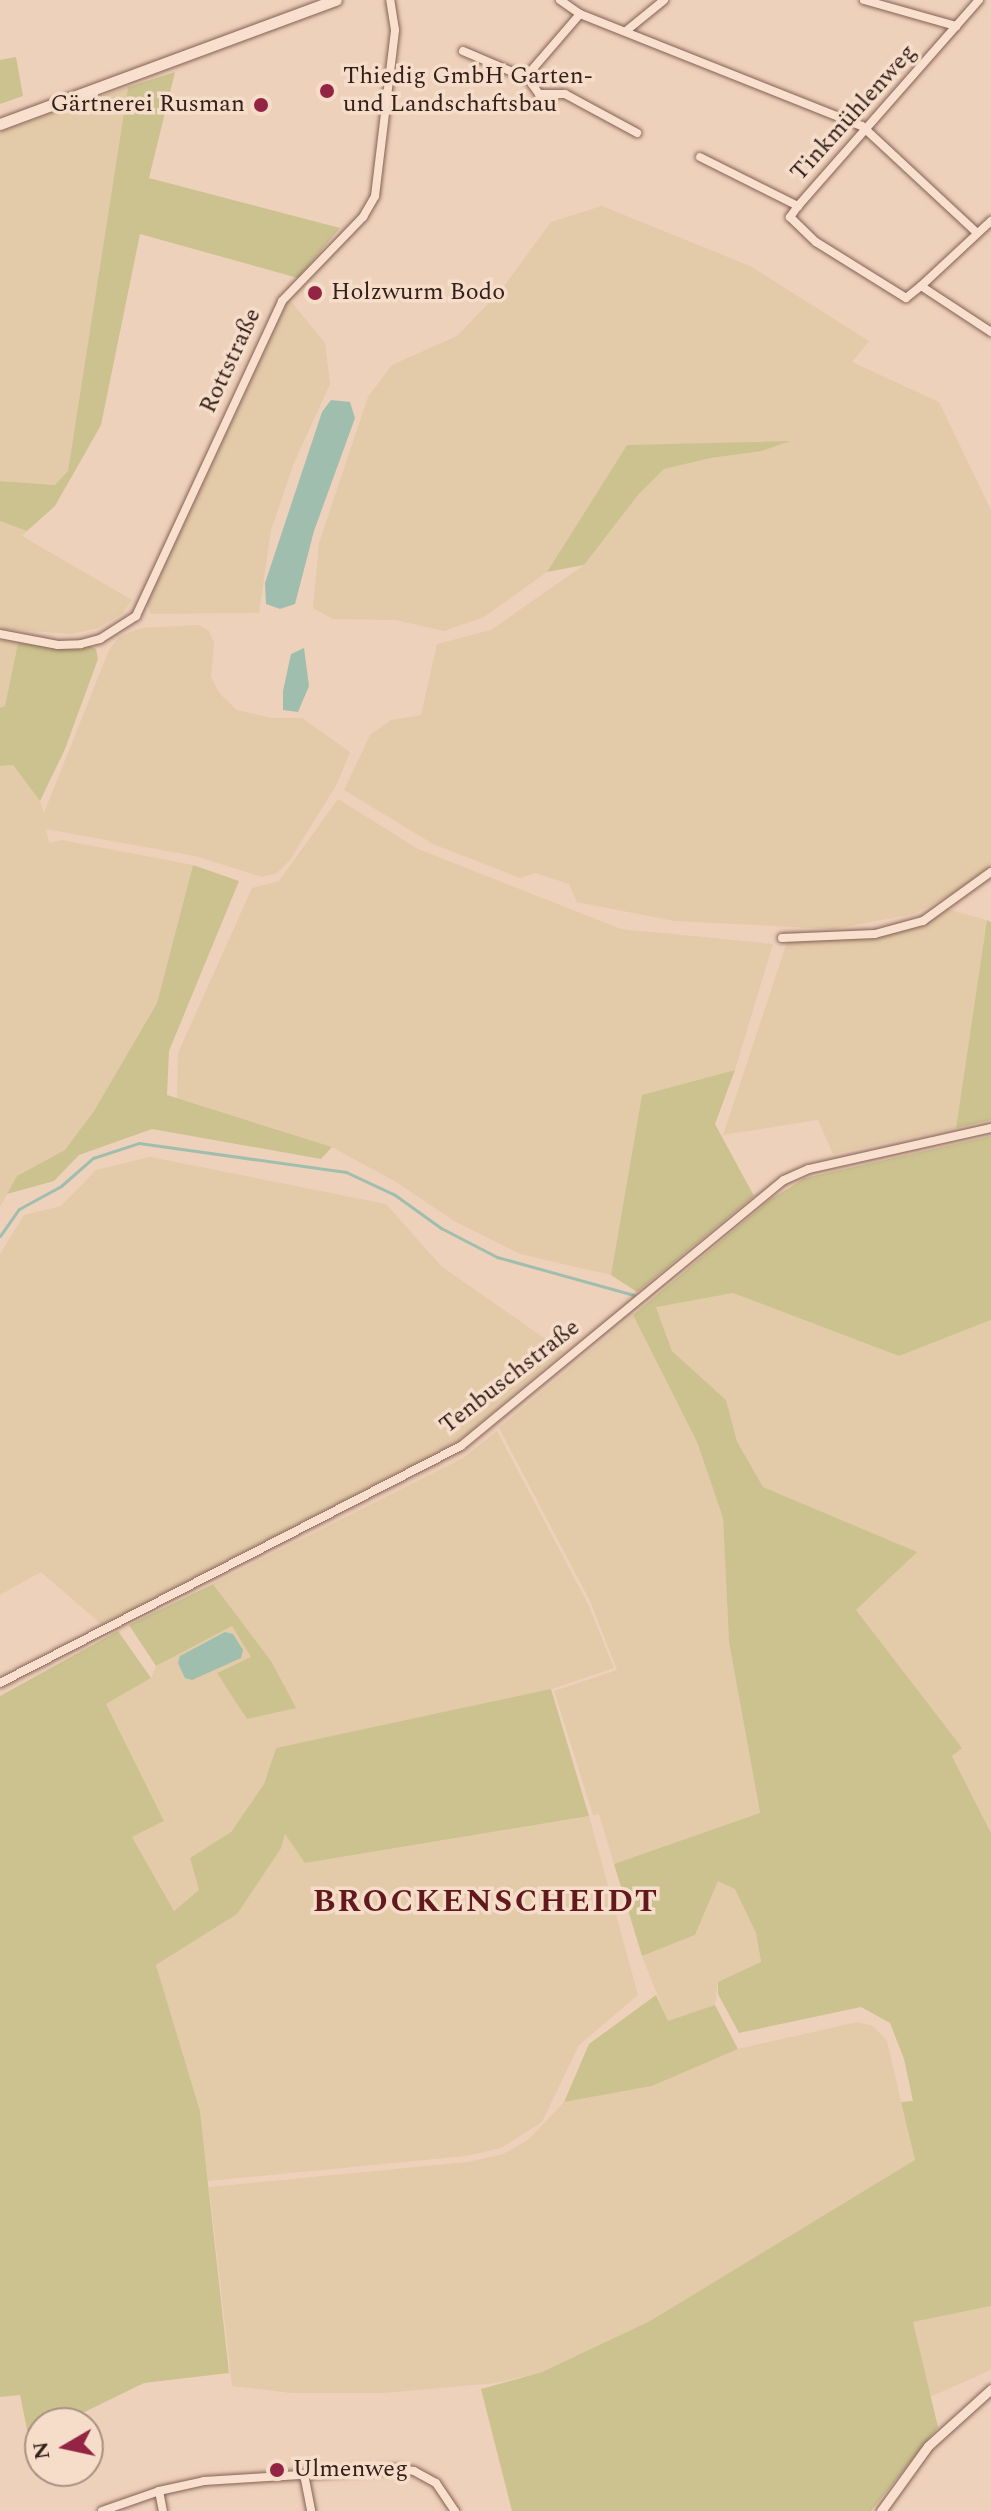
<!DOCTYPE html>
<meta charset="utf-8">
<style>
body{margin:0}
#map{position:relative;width:991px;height:2511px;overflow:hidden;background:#eed1bb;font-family:Spectral,serif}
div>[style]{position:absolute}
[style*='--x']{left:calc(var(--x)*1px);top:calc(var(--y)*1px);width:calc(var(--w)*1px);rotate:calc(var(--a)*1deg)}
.farmland>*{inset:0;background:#e3caa8}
.green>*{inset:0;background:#cbc28f}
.water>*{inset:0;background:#9fbead}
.stream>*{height:3px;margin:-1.5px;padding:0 1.5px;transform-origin:1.5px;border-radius:1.5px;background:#9fbead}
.roads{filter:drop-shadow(0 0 2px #856155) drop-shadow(0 0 2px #856155)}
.minor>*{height:8px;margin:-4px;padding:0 4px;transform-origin:4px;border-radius:4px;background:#f9e0ce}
.tertiary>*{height:9px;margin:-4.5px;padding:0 4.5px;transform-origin:4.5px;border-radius:4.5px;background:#f9e0ce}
.secondary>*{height:11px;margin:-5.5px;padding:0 5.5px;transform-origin:5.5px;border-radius:5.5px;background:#f9e0ce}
.dots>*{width:22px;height:22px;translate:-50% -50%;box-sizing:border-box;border:4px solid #f5ddca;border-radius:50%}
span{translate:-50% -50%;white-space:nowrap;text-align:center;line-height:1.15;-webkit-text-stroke:7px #f5ddca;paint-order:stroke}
.poi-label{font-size:24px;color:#34201a}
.left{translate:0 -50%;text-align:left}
.right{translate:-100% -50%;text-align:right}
.street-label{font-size:24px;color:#34201a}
.district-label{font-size:32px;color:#61191e;font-weight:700;letter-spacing:2px}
.north{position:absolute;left:24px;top:2407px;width:80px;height:80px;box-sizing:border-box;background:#f5ddca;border:2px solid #a89184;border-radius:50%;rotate:261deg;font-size:22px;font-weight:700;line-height:32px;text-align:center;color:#34201a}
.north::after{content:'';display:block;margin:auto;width:28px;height:36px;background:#942444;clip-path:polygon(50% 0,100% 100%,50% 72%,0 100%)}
</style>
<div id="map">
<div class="farmland">
<i style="clip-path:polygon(128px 87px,68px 471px,55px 485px,0 481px,0 132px)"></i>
<i style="clip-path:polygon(602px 206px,750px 266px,869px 341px,852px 362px,939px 402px,991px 510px,991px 866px,959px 890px,914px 914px,833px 929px,674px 921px,577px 902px,569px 884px,536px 873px,520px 878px,433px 844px,344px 790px,370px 735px,391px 720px,421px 715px,437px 644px,491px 630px,584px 565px,638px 495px,664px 469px,711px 458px,762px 451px,786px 443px,627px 445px,547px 572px,484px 617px,444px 631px,395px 620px,333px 619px,313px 608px,319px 543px,368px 397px,392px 365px,457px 336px,502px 289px,551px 222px)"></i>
<i style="clip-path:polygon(289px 299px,325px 343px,330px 384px,294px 463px,271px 530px,259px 613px,151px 614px,147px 605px)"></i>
<i style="clip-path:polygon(0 521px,27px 531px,22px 536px,132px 600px,122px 614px,98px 628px,72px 634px,0 629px)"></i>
<i style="clip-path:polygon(199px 625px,209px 631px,214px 643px,211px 677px,220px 694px,237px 710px,271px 718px,302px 718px,350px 752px,337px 784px,290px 860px,277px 873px,262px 877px,195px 856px,46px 829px,49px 843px,61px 840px,193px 865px,157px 1003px,94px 1111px,65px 1151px,17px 1176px,0 1207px,0 766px,13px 765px,40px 801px,44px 813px,109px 650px,119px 637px,141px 628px)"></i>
<i style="clip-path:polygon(0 640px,18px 643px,5px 706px,0 708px)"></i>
<i style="clip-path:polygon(338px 799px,418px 849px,621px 929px,773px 944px,735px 1070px,642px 1095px,611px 1275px,520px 1254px,454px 1221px,396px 1182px,332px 1147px,177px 1098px,178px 1053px,252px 888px,279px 881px)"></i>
<i style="clip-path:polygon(947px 909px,987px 920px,956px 1128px,833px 1154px,818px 1120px,723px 1135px,787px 942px,875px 937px,924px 923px)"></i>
<i style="clip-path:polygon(150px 1157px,386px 1204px,441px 1266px,564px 1352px,457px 1442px,102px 1625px,41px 1572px,0 1595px,0 1254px,24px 1215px,61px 1206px,96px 1170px)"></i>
<i style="clip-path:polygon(733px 1293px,899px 1356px,991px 1320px,991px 1833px,952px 1755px,961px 1748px,856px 1610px,916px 1552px,763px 1487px,737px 1440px,726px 1400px,672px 1351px,656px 1306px)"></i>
<i style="clip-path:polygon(633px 1315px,697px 1442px,723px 1518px,729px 1642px,760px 1814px,614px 1864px,599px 1814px,593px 1815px,554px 1691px,617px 1670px,590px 1601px,499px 1428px)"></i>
<i style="clip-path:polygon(497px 1431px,588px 1604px,614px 1668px,534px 1695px,276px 1748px,264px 1784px,231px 1832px,190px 1858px,199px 1890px,174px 1911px,132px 1837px,164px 1821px,106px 1704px,151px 1678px,156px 1666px,232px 1625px,251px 1657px,218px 1672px,295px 1708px,271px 1661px,213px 1584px,463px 1458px)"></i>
<i style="clip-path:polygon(589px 1816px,638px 1995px,579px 2045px,542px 2122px,501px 2148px,466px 2156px,208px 2181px,200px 2111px,156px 1965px,237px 1914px,285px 1833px,305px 1863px)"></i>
<i style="clip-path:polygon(718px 1881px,736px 1889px,756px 1933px,761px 1963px,718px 1982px,715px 2005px,668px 2022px,642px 1956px,695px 1935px)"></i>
<i style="clip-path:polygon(857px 2022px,873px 2026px,887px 2041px,915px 2161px,650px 2321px,542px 2372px,496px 2383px,384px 2393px,291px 2393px,232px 2386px,209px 2187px,468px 2162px,503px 2154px,528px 2140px,564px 2102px,652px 2086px,738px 2049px)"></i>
<i style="clip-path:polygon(991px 2306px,991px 2370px,930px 2397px,913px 2322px)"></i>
</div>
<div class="green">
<i style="clip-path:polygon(16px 57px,23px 96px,0 104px,0 60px)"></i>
<i style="clip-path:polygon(175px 72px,149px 178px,340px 228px,298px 278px,140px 234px,101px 425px,55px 506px,27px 531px,0 521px,0 481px,55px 485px,68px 471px,128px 87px)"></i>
<i style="clip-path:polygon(791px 441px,762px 451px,711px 458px,664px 469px,638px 495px,584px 565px,547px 572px,627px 445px)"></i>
<i style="clip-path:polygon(18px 643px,61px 649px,90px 646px,96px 649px,98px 659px,65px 749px,40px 801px,13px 765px,0 766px,0 708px,5px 706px)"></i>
<i style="clip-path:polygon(193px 865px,239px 881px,169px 1051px,167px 1095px,332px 1147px,321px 1159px,152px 1129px,79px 1155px,54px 1181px,7px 1194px,17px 1176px,65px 1150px,94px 1111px,157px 1003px)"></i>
<i style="clip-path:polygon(987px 920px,991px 922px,991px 1120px,956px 1128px)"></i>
<i style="clip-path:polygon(735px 1070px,715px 1124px,754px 1196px,637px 1292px,611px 1275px,642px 1095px)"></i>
<i style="clip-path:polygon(991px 1136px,991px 1320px,899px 1356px,733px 1293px,656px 1307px,672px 1351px,726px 1400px,737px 1441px,763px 1487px,917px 1552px,856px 1610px,962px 1748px,952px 1756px,991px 1833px,991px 2306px,913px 2322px,938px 2427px,871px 2511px,512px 2511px,481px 2389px,542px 2372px,650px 2321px,915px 2160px,901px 2102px,913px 2101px,904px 2059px,890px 2023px,861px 2007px,739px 2033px,718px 1994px,718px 1982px,761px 1962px,756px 1933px,735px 1889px,718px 1881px,695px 1935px,642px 1956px,614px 1864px,760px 1813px,729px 1642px,723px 1518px,697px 1442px,633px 1315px,771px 1199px,805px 1178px)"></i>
<i style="clip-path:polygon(213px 1584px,271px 1661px,296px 1708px,247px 1719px,217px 1673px,251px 1657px,232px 1626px,156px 1666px,129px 1625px)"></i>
<i style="clip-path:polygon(118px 1631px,151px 1678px,106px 1704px,164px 1821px,132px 1837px,174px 1911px,199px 1890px,190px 1858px,231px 1832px,264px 1784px,276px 1748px,551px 1689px,589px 1816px,305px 1863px,285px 1834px,281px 1848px,237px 1914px,156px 1965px,200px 2111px,229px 2373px,144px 2383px,62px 2423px,40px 2423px,40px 2434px,29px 2439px,20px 2395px,0 2397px,0 1696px)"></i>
<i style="clip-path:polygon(656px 1995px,668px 2021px,715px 2005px,738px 2049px,652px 2086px,564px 2102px,589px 2044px)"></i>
</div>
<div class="water">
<i style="clip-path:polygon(331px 400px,350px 402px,355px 418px,314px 531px,295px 604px,280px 609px,266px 604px,265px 583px,322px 412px)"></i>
<i style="clip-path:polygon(304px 648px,309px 686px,298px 712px,283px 710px,283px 691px,291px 654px)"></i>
<i style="clip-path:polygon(225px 1632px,233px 1634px,243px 1650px,241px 1658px,192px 1680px,185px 1678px,178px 1663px,180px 1656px)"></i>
</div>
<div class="stream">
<i style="--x:0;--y:1236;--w:33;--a:-55"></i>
<i style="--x:19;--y:1209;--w:48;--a:-28.7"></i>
<i style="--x:61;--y:1186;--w:43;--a:-41.2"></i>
<i style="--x:93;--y:1158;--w:48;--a:-18.1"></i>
<i style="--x:139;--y:1143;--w:209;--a:8"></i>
<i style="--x:346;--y:1172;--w:54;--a:25.1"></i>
<i style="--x:395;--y:1195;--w:57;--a:35.7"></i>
<i style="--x:441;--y:1228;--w:63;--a:27.4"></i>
<i style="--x:497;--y:1257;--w:142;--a:15.5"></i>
</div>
<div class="roads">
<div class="minor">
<i style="--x:560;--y:0;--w:24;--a:35"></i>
<i style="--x:580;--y:14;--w:303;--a:21.7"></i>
<i style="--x:862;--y:126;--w:157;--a:42.9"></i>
<i style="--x:864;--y:0;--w:96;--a:15.8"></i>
<i style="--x:580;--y:14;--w:77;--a:130.8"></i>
<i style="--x:530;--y:72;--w:12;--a:81"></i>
<i style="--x:532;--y:84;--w:12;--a:55"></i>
<i style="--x:539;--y:94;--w:26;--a:0"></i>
<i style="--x:565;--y:94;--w:82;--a:28.4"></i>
<i style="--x:626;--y:31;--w:49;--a:-39.2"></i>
<i style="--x:463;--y:51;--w:72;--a:23"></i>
<i style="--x:700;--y:157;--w:110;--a:26.6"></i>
<i style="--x:798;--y:206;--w:274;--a:-48.7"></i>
<i style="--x:798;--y:206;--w:14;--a:126"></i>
<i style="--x:790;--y:217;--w:36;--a:44"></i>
<i style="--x:816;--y:242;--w:106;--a:31.9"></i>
<i style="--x:906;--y:298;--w:19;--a:-39"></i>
<i style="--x:921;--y:286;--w:84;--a:33.3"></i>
<i style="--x:921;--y:286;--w:96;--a:-42.9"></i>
<i style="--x:0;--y:634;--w:59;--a:10.7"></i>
<i style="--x:58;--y:645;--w:23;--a:-2"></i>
<i style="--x:81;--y:644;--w:20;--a:-15"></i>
<i style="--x:100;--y:639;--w:43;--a:-32.6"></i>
<i style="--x:136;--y:616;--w:347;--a:-65.1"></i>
<i style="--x:282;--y:301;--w:117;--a:-46"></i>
<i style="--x:363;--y:217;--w:24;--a:-60"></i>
<i style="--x:375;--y:196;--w:167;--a:-83.1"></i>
<i style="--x:395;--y:30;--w:30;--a:-99"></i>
<i style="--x:782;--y:938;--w:93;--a:-2.5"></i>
<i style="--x:875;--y:934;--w:50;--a:-15.2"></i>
<i style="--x:923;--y:921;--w:84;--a:-35.8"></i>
<i style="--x:0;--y:1683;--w:518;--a:-27.21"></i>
<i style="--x:461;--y:1446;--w:418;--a:-39.5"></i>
<i style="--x:784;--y:1180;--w:27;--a:-24"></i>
<i style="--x:809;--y:1169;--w:187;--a:-12.7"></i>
<i style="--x:304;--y:2474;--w:38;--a:79"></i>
<i style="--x:159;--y:2491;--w:20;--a:79"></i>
<i style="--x:102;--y:2511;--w:60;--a:-19.3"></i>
<i style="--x:159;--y:2491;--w:46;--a:-12.5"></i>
<i style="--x:204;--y:2481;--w:192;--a:-3.6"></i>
<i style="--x:396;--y:2469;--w:18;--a:6"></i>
<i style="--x:414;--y:2471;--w:25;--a:29"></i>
<i style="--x:436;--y:2483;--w:34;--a:56"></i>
</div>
<div class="tertiary">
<i style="--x:881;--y:2511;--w:80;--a:-54.1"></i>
<i style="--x:928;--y:2446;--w:85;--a:-42.1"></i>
</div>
<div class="secondary">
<i style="--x:0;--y:124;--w:358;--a:-20.3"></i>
</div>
</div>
<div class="dots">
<i style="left:327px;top:91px;background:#942444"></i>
<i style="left:261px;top:105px;background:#942444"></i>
<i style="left:315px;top:293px;background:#942444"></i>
<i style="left:277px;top:2470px;background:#942444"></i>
</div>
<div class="poi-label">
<span class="left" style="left:343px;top:91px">Thiedig GmbH Garten-<br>und Landschaftsbau</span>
<span class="right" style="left:245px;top:105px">Gärtnerei Rusman</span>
<span class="left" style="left:331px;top:293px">Holzwurm Bodo</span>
<span class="left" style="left:293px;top:2470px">Ulmenweg</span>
</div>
<div class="street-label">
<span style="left:854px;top:113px;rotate:-48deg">Tinkmühlenweg</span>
<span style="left:231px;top:361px;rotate:-65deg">Rottstraße</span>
<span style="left:510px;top:1377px;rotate:-38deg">Tenbuschstraße</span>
</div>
<div class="district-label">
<span style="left:486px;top:1902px">BROCKENSCHEIDT</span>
</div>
<div class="north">N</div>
</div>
